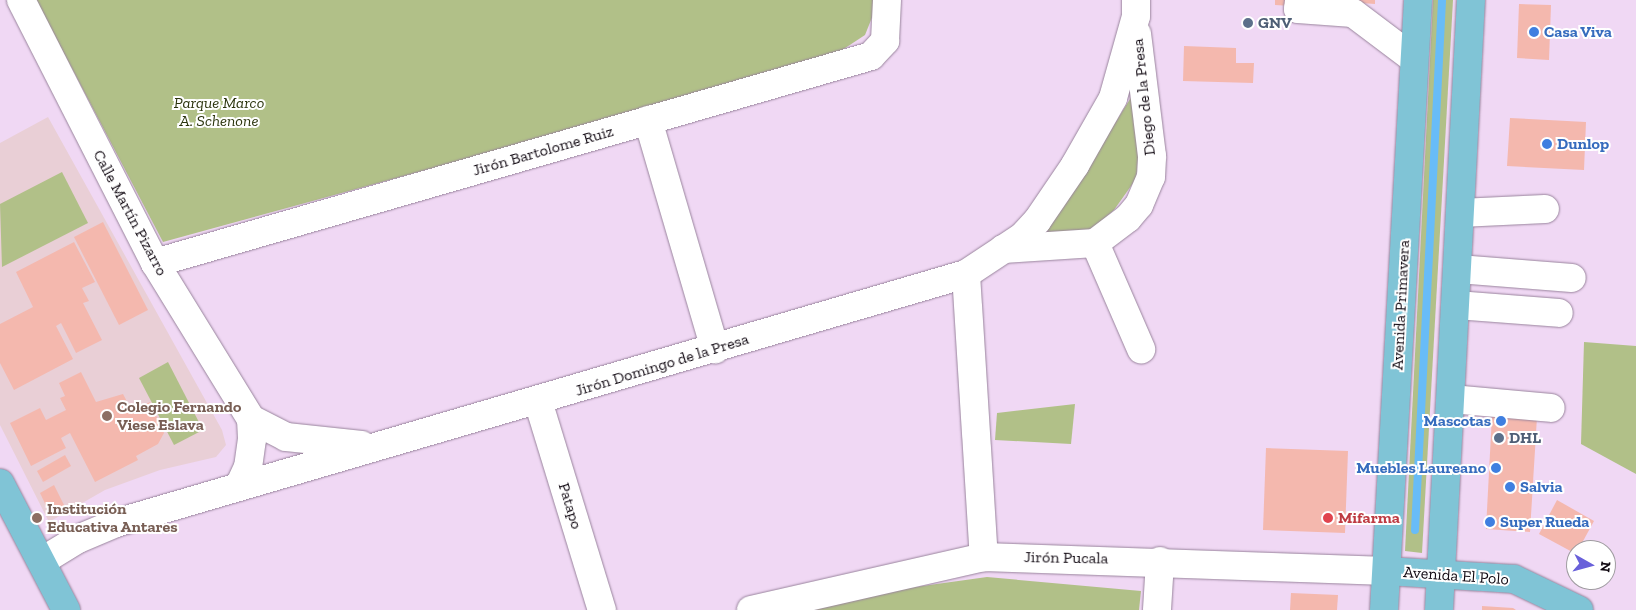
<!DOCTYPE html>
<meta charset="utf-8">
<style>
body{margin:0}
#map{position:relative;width:1636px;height:610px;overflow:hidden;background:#f0d8f4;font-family:"Zilla Slab",serif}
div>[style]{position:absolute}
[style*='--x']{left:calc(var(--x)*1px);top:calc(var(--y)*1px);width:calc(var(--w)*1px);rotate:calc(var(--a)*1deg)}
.education>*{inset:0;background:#e9cfd6}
.green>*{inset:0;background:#b1c088}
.stream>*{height:8px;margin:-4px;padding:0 4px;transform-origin:4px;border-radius:4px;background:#68bcf7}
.building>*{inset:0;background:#f4b8ae}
.roads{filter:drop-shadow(0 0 1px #99849d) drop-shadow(0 0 1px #99849d)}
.minor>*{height:28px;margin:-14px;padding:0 14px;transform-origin:14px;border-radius:14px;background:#fff}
.major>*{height:28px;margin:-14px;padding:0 14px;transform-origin:14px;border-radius:14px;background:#80c4d6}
.dots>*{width:14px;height:14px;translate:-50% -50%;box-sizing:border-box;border:2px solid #fff;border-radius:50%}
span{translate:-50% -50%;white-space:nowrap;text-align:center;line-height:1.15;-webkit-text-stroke:4px #fff;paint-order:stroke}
.service-label{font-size:16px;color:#4e5e75;font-weight:700}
.left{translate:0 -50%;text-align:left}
.shop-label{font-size:16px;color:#366cbe;font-weight:700}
.right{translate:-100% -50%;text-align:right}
.street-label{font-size:16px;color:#100811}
.park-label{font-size:16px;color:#2b340d;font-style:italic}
.education-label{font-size:16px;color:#785e54;font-weight:700}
.health-label{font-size:16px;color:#be3a42;font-weight:700}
.north{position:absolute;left:1566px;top:540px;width:50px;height:50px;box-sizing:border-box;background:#fff;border:1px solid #9f9ca0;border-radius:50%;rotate:97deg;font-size:14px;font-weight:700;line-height:20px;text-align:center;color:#100811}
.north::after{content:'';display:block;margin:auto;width:18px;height:22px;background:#6960da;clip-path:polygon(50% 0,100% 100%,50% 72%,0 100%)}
</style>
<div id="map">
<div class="education">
<i style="clip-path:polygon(48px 117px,222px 430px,226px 445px,216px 457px,160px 470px,105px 490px,49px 522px,0 425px,0 143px)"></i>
</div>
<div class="green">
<i style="clip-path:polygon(36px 0,879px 0,865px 35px,827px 60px,163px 242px)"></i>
<i style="clip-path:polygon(1433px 0,1453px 0,1422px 553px,1405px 551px)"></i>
<i style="clip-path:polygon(1135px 91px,1140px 147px,1136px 179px,1114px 210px,1089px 232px,1034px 239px,1072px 192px)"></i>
<i style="clip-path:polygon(62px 172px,88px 223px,2px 267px,0 204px)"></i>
<i style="clip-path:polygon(1584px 342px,1636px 346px,1636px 474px,1581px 444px)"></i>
<i style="clip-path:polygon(168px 362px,203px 430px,174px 445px,139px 378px)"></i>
<i style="clip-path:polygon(1075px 404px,1071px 444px,995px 440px,997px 413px)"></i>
<i style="clip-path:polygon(987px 577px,1141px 591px,1139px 610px,801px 610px,872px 593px)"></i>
</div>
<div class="stream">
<i style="--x:1415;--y:530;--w:531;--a:-87.08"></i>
</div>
<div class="building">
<i style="clip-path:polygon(1275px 0,1291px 0,1291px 6px,1275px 5px)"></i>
<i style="clip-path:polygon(1317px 0,1375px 0,1375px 4px)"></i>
<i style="clip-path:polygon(1519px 4px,1551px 5px,1549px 60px,1517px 58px)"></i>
<i style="clip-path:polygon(1184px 46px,1236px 48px,1236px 63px,1254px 63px,1253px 83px,1183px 81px)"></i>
<i style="clip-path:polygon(1510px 118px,1586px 122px,1584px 170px,1507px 166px)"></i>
<i style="clip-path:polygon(103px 222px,148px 310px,119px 325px,74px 237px)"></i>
<i style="clip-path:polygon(74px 242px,95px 282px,82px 288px,89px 301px,83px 303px,102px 340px,76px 353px,61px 323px,56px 326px,73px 359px,14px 390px,0 363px,0 324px,33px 307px,16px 272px)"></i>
<i style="clip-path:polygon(81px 372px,96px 402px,123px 394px,132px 411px,150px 402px,164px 433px,158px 444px,136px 456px,138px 460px,95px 482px,70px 433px,61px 438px,66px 448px,31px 466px,10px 423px,40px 408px,46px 420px,66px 410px,60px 398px,65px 396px,59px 383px)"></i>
<i style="clip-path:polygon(1492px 415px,1537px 417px,1530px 532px,1486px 529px)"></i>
<i style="clip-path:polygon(1266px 448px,1348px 451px,1345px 533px,1263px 530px)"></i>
<i style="clip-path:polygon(65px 455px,71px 466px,43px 482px,37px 471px)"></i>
<i style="clip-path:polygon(54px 485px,66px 509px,51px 516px,40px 493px)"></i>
<i style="clip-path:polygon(1557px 500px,1594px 521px,1576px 554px,1539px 534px)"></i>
<i style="clip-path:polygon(1291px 593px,1338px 595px,1337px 610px,1290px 610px)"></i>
<i style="clip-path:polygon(1482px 606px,1513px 608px,1516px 610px,1482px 610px)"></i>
</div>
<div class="roads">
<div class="minor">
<i style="--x:21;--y:0;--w:295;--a:63"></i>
<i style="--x:155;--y:263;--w:183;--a:58.4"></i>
<i style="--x:251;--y:419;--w:20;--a:87"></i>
<i style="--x:252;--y:439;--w:28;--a:98"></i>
<i style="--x:248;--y:467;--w:21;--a:115"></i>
<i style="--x:1299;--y:1;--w:8;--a:97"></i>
<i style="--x:1298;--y:9;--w:55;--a:4.2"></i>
<i style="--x:1353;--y:13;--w:76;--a:37"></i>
<i style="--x:648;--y:120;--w:239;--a:73.7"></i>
<i style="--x:1460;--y:213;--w:85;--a:-2.7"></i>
<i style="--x:1095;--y:243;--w:116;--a:66.5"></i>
<i style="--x:1003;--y:249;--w:92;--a:-3.7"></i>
<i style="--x:1095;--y:243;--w:41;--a:-37.1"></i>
<i style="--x:1128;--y:218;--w:17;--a:-50"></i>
<i style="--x:1139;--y:205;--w:30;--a:-67"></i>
<i style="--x:1151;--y:177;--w:21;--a:-87"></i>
<i style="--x:1152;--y:156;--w:123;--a:-97"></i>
<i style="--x:155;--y:263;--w:745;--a:-16.12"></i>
<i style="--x:871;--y:56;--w:21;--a:-47"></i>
<i style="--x:885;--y:41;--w:41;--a:-87.2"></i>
<i style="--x:1458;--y:269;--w:114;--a:4.5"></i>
<i style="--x:966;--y:274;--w:284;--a:86.4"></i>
<i style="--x:1456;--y:305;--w:103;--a:4.4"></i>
<i style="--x:1451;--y:399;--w:100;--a:5.1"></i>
<i style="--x:538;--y:401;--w:219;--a:73"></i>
<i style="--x:251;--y:419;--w:39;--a:27"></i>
<i style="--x:286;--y:437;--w:76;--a:6"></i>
<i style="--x:42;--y:561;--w:42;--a:-31.4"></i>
<i style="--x:78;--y:539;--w:41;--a:-22.8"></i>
<i style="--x:116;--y:523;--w:886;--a:-16.33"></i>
<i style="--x:966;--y:274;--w:67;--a:-33.5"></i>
<i style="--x:1022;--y:237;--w:22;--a:-47"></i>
<i style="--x:1037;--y:221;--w:68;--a:-55.8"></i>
<i style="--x:1075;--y:165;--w:77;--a:-60.4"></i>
<i style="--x:1113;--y:98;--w:85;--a:-74.3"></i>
<i style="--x:1136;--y:16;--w:16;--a:-90"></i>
<i style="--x:751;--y:610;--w:239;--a:-12.8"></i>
<i style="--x:984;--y:557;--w:403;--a:2"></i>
<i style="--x:1157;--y:610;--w:49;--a:-86.5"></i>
</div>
<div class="major">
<i style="--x:0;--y:483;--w:143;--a:62.5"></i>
<i style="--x:1387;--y:571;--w:127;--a:3.6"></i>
<i style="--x:1514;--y:579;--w:72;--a:25.5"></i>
<i style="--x:1384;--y:610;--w:611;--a:-86.81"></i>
<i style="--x:1439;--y:610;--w:611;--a:-87"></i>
</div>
</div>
<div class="dots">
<i style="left:1248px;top:23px;background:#5c6f8a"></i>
<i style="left:1534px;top:32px;background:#3f7fe0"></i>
<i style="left:1547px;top:144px;background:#3f7fe0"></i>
<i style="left:107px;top:416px;background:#8d6e63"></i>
<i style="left:1501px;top:421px;background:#3f7fe0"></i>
<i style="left:1499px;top:438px;background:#5c6f8a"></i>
<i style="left:1496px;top:468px;background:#3f7fe0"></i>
<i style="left:1510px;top:487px;background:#3f7fe0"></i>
<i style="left:37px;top:518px;background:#8d6e63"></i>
<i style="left:1328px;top:518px;background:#e0444e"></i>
<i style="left:1490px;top:522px;background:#3f7fe0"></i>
</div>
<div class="service-label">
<span class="left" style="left:1258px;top:23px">GNV</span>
<span class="left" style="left:1509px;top:438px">DHL</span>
</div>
<div class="shop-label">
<span class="left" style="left:1544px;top:32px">Casa Viva</span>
<span class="left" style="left:1557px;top:144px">Dunlop</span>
<span class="right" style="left:1491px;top:421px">Mascotas</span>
<span class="right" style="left:1486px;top:468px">Muebles Laureano</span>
<span class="left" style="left:1520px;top:487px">Salvia</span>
<span class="left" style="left:1500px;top:522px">Super Rueda</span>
</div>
<div class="street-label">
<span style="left:1144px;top:97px;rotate:-96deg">Diego de la Presa</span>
<span style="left:543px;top:151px;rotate:-16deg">Jirón Bartolome Ruiz</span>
<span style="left:130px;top:213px;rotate:62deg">Calle Martín Pizarro</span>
<span style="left:1401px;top:305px;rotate:-87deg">Avenida Primavera</span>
<span style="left:662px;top:365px;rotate:-17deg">Jirón Domingo de la Presa</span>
<span style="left:570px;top:506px;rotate:73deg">Patapo</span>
<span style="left:1066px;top:558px;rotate:1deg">Jirón Pucala</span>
<span style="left:1456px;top:576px;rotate:4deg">Avenida El Polo</span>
</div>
<div class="park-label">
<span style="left:219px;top:112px">Parque Marco<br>A. Schenone</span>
</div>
<div class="education-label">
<span class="left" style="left:117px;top:416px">Colegio Fernando<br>Viese Eslava</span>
<span class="left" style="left:47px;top:518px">Institución<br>Educativa Antares</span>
</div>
<div class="health-label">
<span class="left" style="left:1338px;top:518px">Mifarma</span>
</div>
<div class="north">N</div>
</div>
